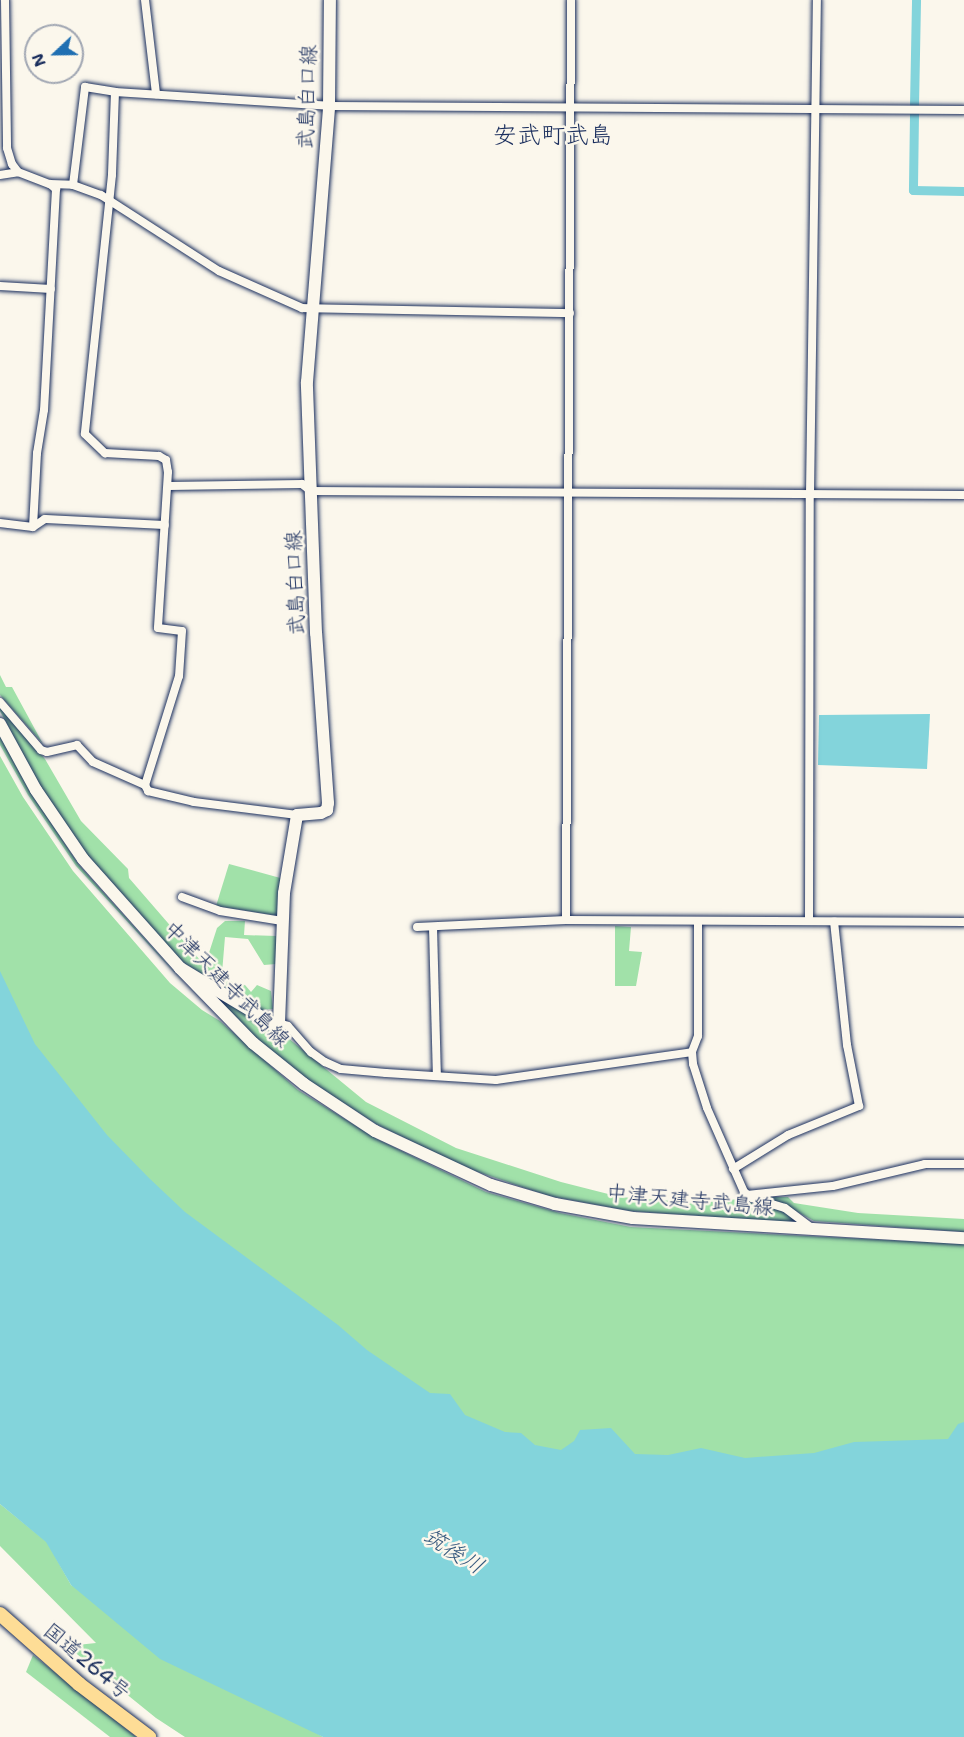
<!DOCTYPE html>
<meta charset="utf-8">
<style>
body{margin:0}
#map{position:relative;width:964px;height:1737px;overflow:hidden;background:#fbf7ec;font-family:"Shantell Sans","Klee One",sans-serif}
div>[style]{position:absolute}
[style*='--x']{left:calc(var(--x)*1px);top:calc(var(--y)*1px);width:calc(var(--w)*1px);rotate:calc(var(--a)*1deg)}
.green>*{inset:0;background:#a1e1a9}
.water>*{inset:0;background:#83d4db}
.canal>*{height:9px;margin:-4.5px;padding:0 4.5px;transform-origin:4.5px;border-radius:4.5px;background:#83d4db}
.roads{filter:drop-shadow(0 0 2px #1b2f5e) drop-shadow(0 0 2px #1b2f5e)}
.minor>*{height:8px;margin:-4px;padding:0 4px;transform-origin:4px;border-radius:4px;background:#fbf7ec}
.secondary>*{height:12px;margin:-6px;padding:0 6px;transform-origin:6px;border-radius:6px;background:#fbf7ec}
.trunk>*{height:14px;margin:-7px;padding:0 7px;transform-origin:7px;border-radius:7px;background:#fedd96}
span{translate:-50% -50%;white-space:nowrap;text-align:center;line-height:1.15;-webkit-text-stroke:5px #fbf7ec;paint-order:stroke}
.street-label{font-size:21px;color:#1b2f5e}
.water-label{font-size:22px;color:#35587d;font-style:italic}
.quarter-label{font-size:24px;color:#1b2f5e}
.north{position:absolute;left:24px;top:24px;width:60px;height:60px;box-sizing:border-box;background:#fbf7ec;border:2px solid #a1a7b3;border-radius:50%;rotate:248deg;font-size:16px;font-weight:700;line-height:24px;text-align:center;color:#1b2f5e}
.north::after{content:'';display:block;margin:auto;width:21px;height:27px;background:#1f6fb2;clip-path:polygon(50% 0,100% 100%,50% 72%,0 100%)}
</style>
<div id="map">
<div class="green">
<i style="clip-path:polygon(0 675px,6px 687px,12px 687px,43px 744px,0 695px)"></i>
<i style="clip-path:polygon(0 706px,45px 759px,81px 821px,128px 869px,129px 878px,200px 960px,207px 959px,217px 928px,225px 921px,245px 921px,244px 935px,276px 936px,276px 964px,264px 965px,248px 939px,225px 937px,222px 973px,233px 983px,245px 985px,251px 992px,257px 985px,271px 991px,273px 1009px,261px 1010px,179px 960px,84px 852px,40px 786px,0 711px)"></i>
<i style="clip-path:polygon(0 735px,32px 794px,79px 865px,184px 983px,76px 866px,28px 795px,0 745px)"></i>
<i style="clip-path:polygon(0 756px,23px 797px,73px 871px,170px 983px,202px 1010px,220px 1021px,298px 1090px,377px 1139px,486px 1192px,560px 1213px,631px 1227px,964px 1244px,964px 1451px,611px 1473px,453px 1416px,179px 1213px,25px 1048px,0 981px)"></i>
<i style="clip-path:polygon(229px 864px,284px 879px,279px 916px,216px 906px)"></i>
<i style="clip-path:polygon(615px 926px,631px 927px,629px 951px,642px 952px,636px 986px,615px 986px)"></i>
<i style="clip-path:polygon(200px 982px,276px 1028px,366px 1102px,456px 1148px,561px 1182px,620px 1197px,699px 1203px,739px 1199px,782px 1211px,799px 1223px,630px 1211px,549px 1196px,466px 1168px,376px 1124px,303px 1077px,255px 1037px)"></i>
<i style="clip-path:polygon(759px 1197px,788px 1197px,794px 1203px,858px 1213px,964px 1219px,964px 1232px,814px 1221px,785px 1205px)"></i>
<i style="clip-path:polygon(0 1504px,47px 1542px,71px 1585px,323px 1737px,185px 1737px,156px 1718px,67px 1646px,96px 1643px,0 1546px)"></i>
<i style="clip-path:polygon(33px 1655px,130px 1732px,136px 1737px,110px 1737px,26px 1672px)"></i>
</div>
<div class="water">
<i style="clip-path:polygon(930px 714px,927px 769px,818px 765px,819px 715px)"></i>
<i style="clip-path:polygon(0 971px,35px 1044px,107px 1135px,149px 1178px,185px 1212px,338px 1325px,367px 1350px,430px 1393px,450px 1394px,465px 1415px,505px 1432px,521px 1433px,535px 1445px,561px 1450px,574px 1441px,580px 1430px,611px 1428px,635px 1454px,668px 1455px,701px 1448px,745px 1458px,814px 1453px,854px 1442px,948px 1439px,958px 1424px,964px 1422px,964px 1737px,323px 1737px,160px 1659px,71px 1585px,46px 1542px,0 1504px)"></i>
</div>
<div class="canal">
<i style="--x:914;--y:106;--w:106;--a:-88.9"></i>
<i style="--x:914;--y:114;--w:76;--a:90.8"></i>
<i style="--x:913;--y:190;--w:51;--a:1.1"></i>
</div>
<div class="roads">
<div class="minor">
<i style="--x:5;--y:0;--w:148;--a:89.2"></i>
<i style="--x:7;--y:148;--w:17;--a:73"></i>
<i style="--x:12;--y:164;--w:10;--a:53"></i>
<i style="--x:18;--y:172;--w:34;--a:21"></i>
<i style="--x:50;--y:184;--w:8;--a:40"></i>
<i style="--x:56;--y:189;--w:221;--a:93.1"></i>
<i style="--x:44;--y:410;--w:44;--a:99.2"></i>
<i style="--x:37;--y:453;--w:74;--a:93.1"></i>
<i style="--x:145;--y:0;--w:95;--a:83.3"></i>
<i style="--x:115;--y:92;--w:83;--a:92.1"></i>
<i style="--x:112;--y:175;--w:260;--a:96"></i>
<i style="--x:85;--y:434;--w:28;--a:44"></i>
<i style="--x:105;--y:453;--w:54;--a:3.2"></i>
<i style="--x:159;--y:456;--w:8;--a:30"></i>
<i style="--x:166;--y:460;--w:12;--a:81"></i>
<i style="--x:168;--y:472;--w:156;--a:93.7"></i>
<i style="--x:158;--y:628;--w:24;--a:7"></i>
<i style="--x:182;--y:631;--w:45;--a:93.8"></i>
<i style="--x:179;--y:676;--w:114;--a:107.3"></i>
<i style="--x:0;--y:175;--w:18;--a:-9"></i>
<i style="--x:50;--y:184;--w:23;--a:2"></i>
<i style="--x:73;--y:185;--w:30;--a:20"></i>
<i style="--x:101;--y:195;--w:140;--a:32.8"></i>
<i style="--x:219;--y:271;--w:91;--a:24"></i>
<i style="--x:302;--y:308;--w:268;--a:1.1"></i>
<i style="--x:73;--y:185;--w:99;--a:-83"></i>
<i style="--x:85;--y:87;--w:30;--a:9"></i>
<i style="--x:115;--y:92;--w:214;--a:3.7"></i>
<i style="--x:329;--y:106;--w:635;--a:0.36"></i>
<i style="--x:0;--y:286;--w:51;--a:3.4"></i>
<i style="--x:169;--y:486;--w:133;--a:-0.9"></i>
<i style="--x:302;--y:484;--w:11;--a:38"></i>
<i style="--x:311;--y:491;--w:653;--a:0.35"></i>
<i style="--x:0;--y:523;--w:33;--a:7"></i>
<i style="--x:33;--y:527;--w:14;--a:-34"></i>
<i style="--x:45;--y:519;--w:120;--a:2.9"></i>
<i style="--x:0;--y:702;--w:63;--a:49.5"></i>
<i style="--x:41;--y:750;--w:6;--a:18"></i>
<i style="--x:47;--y:752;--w:31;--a:-13"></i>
<i style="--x:77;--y:745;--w:23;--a:47"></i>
<i style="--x:93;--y:762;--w:57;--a:23.9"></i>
<i style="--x:145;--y:785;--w:7;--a:63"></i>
<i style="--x:148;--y:791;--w:47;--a:13.4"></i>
<i style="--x:194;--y:802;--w:104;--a:7.2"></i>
<i style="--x:182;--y:897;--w:40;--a:20.2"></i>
<i style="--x:220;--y:911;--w:63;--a:9.2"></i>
<i style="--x:566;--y:920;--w:920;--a:-89.69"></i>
<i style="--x:809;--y:920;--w:426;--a:-89.9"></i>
<i style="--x:810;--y:494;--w:494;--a:-89.2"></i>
<i style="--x:698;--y:921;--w:115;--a:90"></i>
<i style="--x:698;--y:1036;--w:17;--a:111"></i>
<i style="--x:692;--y:1052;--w:12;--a:85"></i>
<i style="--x:693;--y:1064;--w:46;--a:72.3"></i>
<i style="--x:707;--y:1108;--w:92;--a:66.2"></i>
<i style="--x:744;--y:1192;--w:10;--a:37"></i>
<i style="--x:752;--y:1198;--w:34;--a:17"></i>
<i style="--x:785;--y:1208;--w:35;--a:37"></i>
<i style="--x:417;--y:927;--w:149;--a:-2.7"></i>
<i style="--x:566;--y:920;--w:398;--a:0.3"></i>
<i style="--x:433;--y:927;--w:148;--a:88.5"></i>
<i style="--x:279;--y:1023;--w:9;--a:18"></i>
<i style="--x:288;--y:1026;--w:35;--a:49"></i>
<i style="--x:311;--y:1052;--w:17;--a:36"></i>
<i style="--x:325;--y:1062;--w:17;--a:24"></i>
<i style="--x:341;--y:1069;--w:45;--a:5.1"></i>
<i style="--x:386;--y:1073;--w:110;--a:3.6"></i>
<i style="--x:496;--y:1080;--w:198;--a:-8.1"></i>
<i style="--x:733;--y:1169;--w:65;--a:-31.7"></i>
<i style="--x:788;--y:1135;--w:77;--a:-22.2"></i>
<i style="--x:859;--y:1106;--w:62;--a:-101.1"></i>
<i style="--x:847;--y:1045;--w:124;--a:-96"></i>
<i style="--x:747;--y:1195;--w:86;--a:-6"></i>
<i style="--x:833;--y:1186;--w:95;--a:-13.4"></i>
<i style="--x:925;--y:1164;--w:39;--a:0"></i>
</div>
<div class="secondary">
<i style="--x:0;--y:724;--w:75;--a:61.4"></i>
<i style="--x:36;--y:790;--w:83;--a:55.7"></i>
<i style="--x:83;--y:859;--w:146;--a:48.3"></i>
<i style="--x:180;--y:968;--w:105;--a:45.8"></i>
<i style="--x:253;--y:1043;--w:65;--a:38.8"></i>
<i style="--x:304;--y:1084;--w:85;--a:33.5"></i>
<i style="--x:375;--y:1131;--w:128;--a:25"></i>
<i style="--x:491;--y:1185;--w:67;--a:16.5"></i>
<i style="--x:555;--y:1204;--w:79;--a:10.2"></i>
<i style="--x:633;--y:1218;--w:332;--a:3.5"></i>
<i style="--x:180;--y:968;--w:111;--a:31"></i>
<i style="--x:275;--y:1025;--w:4;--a:-27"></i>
<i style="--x:279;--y:1023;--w:130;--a:-87.8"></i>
<i style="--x:284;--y:893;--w:79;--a:-80.5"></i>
<i style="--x:297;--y:815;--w:24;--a:-5"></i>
<i style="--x:321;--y:813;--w:7;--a:-27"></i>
<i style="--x:327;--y:810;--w:7;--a:-82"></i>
<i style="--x:328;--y:803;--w:170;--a:-94"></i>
<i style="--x:316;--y:633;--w:251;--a:-92.1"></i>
<i style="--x:307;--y:382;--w:277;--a:-85.4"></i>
<i style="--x:329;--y:106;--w:106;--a:-89.5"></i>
</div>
<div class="trunk">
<i style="--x:0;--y:1614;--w:106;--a:41.5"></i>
<i style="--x:79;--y:1684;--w:88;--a:37.1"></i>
</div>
</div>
<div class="street-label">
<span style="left:307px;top:97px;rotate:-88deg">武島白口線</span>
<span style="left:295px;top:583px;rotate:-92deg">武島白口線</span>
<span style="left:227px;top:984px;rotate:45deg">中津天建寺武島線</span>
<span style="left:690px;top:1200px;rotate:5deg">中津天建寺武島線</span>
<span style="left:87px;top:1661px;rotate:40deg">国道264号</span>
</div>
<div class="water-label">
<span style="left:454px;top:1551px;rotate:32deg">筑後川</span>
</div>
<div class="quarter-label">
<span style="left:553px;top:136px">安武町武島</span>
</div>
<div class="north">N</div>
</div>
